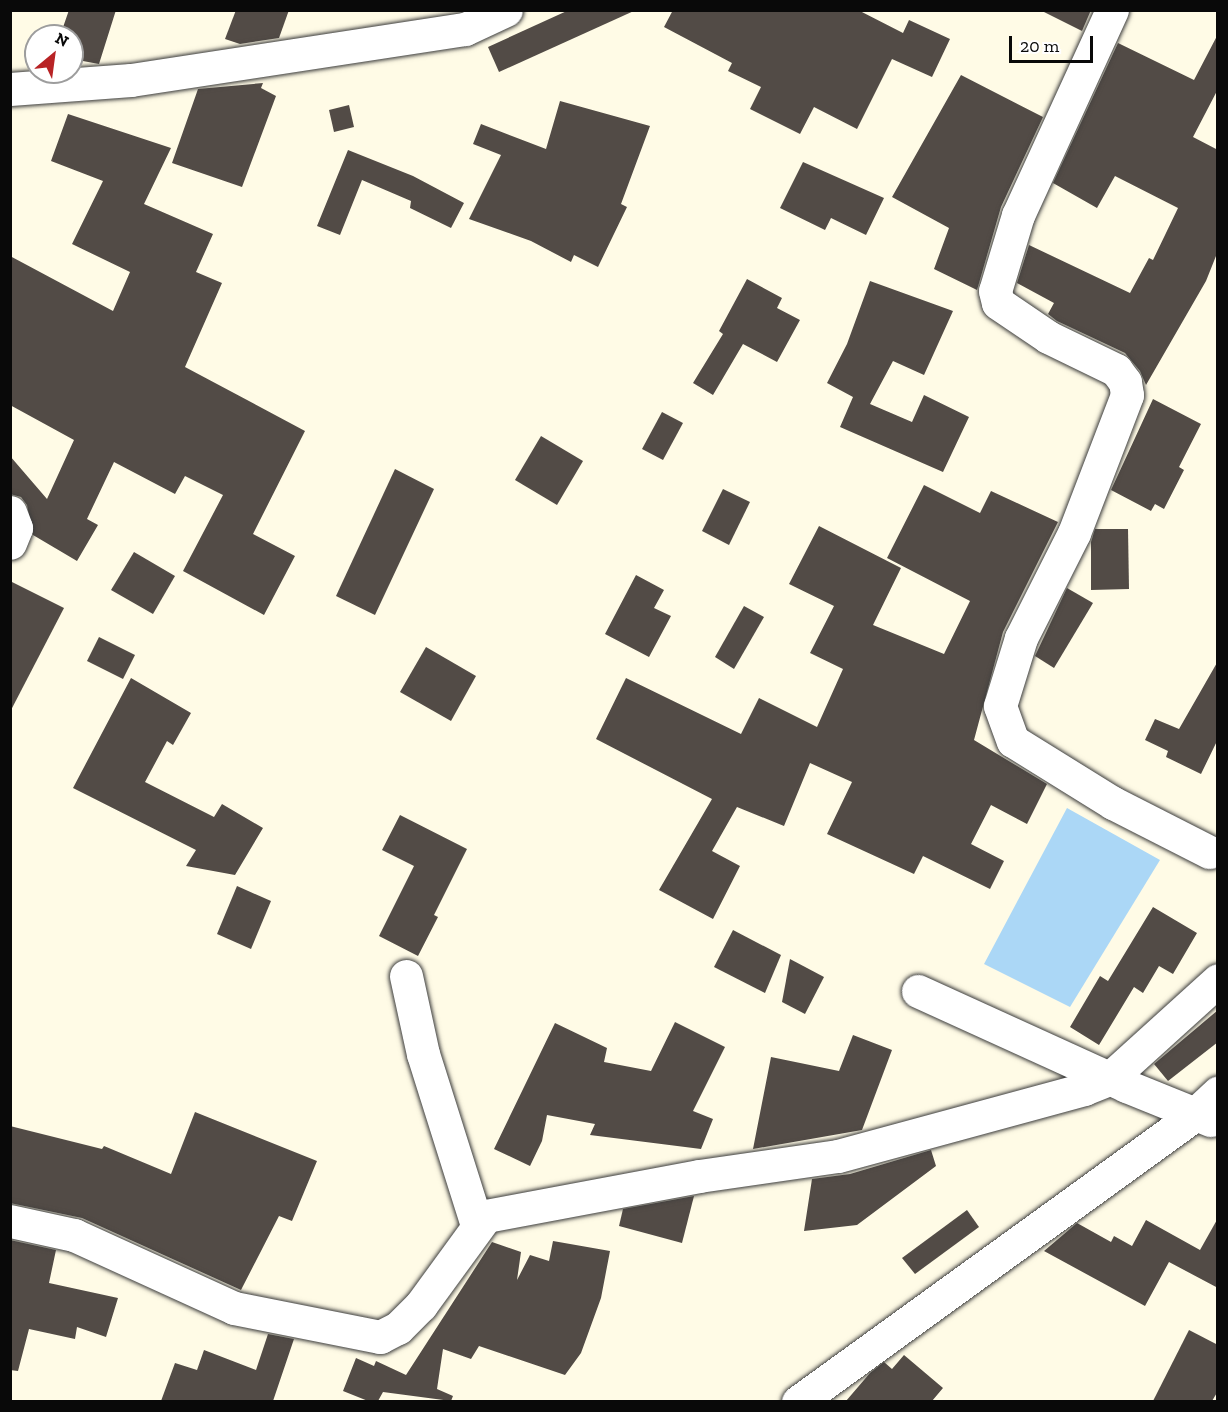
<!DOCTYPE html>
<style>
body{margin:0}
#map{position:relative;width:1228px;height:1412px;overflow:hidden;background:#fffbe6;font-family:"Zilla Slab",serif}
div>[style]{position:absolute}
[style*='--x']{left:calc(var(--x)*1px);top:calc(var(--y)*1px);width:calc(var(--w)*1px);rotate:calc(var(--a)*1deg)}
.water>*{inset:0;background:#abd7f6}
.building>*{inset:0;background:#524b46}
.roads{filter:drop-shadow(0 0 2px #3c3c3c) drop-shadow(0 0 2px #3c3c3c)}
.street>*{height:33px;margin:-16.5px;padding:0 16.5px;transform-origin:16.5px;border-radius:16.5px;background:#fff}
span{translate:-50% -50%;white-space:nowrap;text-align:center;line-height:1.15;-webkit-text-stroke:6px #fff;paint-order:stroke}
.frame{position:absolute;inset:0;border:12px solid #090909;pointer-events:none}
.north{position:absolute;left:24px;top:24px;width:60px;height:60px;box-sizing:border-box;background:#fff;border:2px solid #9d9d9d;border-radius:50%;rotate:29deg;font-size:16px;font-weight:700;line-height:24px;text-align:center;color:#090909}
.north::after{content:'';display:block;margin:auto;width:21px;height:27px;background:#b82325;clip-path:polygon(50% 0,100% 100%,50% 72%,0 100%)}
.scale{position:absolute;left:1009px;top:36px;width:84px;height:27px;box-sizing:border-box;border:3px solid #090909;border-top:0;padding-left:8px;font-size:18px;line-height:21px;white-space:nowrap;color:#090909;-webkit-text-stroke:4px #fff;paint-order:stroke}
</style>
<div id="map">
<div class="water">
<i style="clip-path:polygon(1067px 808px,1160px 860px,1070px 1007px,984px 964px)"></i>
</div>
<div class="building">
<i style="clip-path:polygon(69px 10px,116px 10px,99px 64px,72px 59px,72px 36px,60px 36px)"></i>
<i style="clip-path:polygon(236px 10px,289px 10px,279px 38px,240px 44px,225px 39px)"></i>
<i style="clip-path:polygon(569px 10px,636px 10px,499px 72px,488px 47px)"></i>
<i style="clip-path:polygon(673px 10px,858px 10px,903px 33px,909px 20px,950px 39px,932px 77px,892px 59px,857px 129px,814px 107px,800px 134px,750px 109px,761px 87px,728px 71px,732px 63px,664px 27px)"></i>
<i style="clip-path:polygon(1040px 10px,1091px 10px,1082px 31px)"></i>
<i style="clip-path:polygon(1218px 34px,1218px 89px,1193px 137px,1218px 150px,1218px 251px,1206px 281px,1146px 385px,1140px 371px,1125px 353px,1057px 321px,1048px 314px,1054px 303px,1017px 283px,1029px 245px,1130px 293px,1149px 258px,1153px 260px,1178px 208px,1115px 176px,1097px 208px,1053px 183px,1118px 43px,1194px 80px)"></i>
<i style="clip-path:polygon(961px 75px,1043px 117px,1001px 207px,977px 290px,934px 269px,949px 228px,892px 197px)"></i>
<i style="clip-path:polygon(263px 83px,261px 88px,276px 96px,242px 187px,172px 163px,198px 89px)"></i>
<i style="clip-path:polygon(560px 101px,650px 126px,621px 204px,627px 207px,598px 267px,574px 255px,571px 262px,531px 241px,469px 219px,501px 155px,473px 144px,481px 124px,546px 149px)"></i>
<i style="clip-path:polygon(349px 105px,354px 127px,334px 132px,329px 110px)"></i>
<i style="clip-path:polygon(68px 114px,171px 148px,144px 204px,213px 234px,196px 272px,222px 283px,185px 367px,305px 431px,253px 534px,295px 556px,264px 615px,183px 571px,223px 495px,185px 476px,175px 494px,114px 462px,87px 519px,98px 525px,77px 561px,33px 535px,27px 505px,21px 497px,10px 494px,10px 456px,47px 499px,74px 440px,10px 405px,10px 256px,113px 311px,130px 272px,72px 244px,103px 181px,51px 161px)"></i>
<i style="clip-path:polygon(348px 150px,413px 176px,464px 203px,451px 228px,410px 208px,411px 201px,362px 180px,340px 235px,317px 226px)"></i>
<i style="clip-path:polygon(803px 162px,884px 198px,866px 235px,831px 218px,825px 230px,780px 208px)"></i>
<i style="clip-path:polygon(747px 279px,782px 298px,777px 308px,800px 320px,777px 362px,743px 344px,713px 395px,693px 383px,723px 334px,719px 331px)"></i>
<i style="clip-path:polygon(870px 281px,953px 311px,924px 375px,893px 361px,870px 404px,912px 422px,924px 395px,969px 417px,943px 472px,840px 427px,853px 397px,827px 383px,847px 344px)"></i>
<i style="clip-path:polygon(1153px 399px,1201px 424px,1179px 467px,1184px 470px,1164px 509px,1155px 504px,1151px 511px,1111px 490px)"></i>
<i style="clip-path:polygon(662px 412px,683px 423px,663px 460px,642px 449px)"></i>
<i style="clip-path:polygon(541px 436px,583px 461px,557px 505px,515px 480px)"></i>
<i style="clip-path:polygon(395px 469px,434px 489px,375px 615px,336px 596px)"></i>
<i style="clip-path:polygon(924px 485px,980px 513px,991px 491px,1058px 522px,1003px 632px,974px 740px,1047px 784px,1027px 824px,991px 805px,971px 844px,1004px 861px,990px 889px,923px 856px,914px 874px,827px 834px,852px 782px,810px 763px,784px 826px,737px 807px,712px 851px,740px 866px,713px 919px,659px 890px,712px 799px,596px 739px,626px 678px,741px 734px,759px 698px,817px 727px,843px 669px,810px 653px,834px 606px,789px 584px,819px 526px,901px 568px,873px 625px,944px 654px,970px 601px,887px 558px)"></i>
<i style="clip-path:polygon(723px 489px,750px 502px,729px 545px,702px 531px)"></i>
<i style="clip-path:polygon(1095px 529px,1128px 529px,1129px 589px,1091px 590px,1091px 542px)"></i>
<i style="clip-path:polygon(134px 552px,175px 576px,153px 614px,111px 590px)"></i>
<i style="clip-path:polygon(636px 575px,664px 590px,654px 608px,671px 616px,649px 657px,605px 634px)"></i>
<i style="clip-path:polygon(10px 581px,64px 608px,10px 712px)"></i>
<i style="clip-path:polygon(1067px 588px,1093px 603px,1054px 668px,1035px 656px)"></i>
<i style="clip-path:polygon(744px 606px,764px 617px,734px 669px,715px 657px)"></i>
<i style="clip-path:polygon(99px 637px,135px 655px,123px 679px,87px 661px)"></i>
<i style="clip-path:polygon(426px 647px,476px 676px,451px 721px,400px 692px)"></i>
<i style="clip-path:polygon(1218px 661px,1218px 739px,1201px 774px,1166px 757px,1168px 751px,1145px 740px,1155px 719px,1179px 729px)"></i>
<i style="clip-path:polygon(131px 678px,191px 713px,173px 745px,167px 741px,145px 782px,214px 817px,222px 804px,263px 828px,235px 875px,186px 866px,196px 850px,73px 788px)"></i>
<i style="clip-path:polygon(400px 815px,467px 849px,434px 915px,438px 917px,418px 956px,379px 936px,414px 866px,382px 850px)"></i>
<i style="clip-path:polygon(237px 886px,271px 901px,251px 949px,217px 934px)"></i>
<i style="clip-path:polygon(1153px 907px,1197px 933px,1173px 974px,1159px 966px,1143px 993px,1134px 987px,1099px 1045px,1070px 1027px,1100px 976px,1108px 981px)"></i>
<i style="clip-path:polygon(733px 930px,781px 955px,765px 993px,714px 967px)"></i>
<i style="clip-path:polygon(790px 959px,824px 977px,805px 1014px,782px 1002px)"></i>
<i style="clip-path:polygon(1218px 1010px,1218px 1042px,1168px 1081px,1154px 1064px)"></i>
<i style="clip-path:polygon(675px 1022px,725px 1047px,693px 1111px,713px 1119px,701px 1149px,590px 1135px,595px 1124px,547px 1115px,542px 1141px,530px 1166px,494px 1149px,555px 1023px,607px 1048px,604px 1062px,651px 1071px)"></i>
<i style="clip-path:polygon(853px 1035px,892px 1050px,862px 1130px,753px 1149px,771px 1057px,839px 1071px)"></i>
<i style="clip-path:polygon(195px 1112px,317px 1161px,292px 1221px,279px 1216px,241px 1290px,82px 1218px,10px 1203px,10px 1126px,102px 1149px,104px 1146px,171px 1174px)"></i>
<i style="clip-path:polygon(931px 1150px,936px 1166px,857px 1225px,804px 1231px,812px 1179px,850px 1174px)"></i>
<i style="clip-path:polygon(694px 1196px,682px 1243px,619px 1226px,623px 1209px)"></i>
<i style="clip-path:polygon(967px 1210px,979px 1227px,915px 1274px,902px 1258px)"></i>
<i style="clip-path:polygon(1218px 1218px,1218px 1288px,1169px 1262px,1145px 1306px,1044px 1251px,1077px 1223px,1111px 1242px,1114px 1236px,1132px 1246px,1146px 1220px,1200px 1250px)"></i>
<i style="clip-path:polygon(10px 1240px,56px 1250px,49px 1283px,118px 1298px,106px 1337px,77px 1327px,75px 1339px,29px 1329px,18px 1371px,10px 1370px)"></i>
<i style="clip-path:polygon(553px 1241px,610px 1251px,601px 1298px,581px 1353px,565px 1375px,479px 1346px,471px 1359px,443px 1349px,437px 1389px,453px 1396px,451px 1401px,383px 1392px,378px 1401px,368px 1401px,343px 1391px,356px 1358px,374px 1366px,376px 1361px,406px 1375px,492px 1242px,521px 1252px,517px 1280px,530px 1255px,549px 1261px)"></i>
<i style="clip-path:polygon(1189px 1330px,1218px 1345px,1218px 1391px,1212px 1401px,1153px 1401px)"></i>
<i style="clip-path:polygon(268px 1334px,294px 1339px,273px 1401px,161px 1401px,175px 1363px,197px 1370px,204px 1350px,256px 1370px)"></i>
<i style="clip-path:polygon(904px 1355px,943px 1388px,932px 1401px,846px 1401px,870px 1373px,884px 1362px,892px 1369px)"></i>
</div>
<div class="roads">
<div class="street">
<i style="--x:1112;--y:10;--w:226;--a:114.6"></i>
<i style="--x:1018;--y:215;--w:79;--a:106.8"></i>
<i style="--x:995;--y:291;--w:12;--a:76"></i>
<i style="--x:998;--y:303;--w:60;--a:34.2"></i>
<i style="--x:1048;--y:337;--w:76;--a:25.9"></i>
<i style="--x:1116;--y:370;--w:15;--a:53"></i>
<i style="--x:1125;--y:382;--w:13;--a:81"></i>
<i style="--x:1127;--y:395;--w:148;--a:111"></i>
<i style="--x:1074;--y:533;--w:118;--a:116.8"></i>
<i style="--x:1021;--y:638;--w:71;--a:107.2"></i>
<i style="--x:1000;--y:706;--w:37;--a:70"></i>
<i style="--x:1013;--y:741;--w:118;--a:31.8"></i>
<i style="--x:1113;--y:803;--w:108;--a:27"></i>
<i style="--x:10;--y:89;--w:121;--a:-4.3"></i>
<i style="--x:131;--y:80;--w:338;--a:-8.7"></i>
<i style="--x:465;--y:29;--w:45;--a:-24.9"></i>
<i style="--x:10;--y:512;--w:17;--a:69"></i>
<i style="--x:16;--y:528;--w:16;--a:112"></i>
<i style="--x:406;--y:976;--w:80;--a:77.7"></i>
<i style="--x:423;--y:1054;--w:179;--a:72.5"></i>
<i style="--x:918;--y:991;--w:229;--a:24.5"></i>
<i style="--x:1126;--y:1086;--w:91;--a:22"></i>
<i style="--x:10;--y:1221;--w:66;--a:12.3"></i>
<i style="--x:74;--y:1235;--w:176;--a:24.5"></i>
<i style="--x:234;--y:1308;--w:149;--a:11.2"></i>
<i style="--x:380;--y:1337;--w:20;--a:-27"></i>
<i style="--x:398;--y:1328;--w:33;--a:-45"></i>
<i style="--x:421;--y:1305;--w:110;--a:-53.9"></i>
<i style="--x:486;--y:1216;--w:217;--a:-10.6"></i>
<i style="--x:699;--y:1176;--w:140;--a:-8.2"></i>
<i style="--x:838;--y:1156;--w:255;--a:-15.2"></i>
<i style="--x:1084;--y:1089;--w:27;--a:-22"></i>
<i style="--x:1109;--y:1079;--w:147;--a:-42.2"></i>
<i style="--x:798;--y:1402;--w:489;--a:-35.9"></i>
<i style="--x:1194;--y:1115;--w:33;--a:-43"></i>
</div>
</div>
<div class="frame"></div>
<div class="north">N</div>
<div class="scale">20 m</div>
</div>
